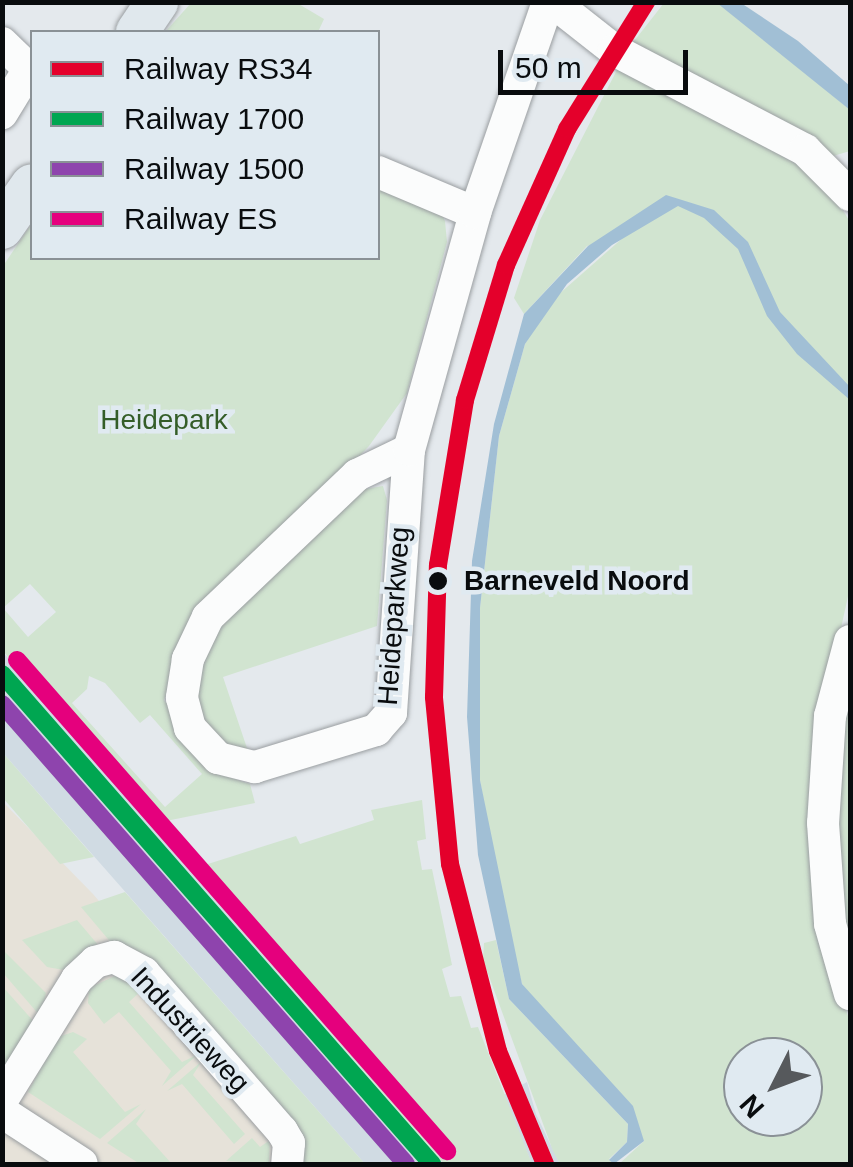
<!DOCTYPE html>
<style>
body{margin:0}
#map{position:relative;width:853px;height:1167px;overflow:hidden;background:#e4e9ed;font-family:Helvetica,sans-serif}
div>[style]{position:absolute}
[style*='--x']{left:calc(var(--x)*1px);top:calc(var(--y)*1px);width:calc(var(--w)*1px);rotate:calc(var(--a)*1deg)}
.built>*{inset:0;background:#d0dbe3}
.industrial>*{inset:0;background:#e6e2d9}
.green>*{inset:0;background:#d1e4d0}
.water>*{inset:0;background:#a1bfd5}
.roads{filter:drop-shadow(0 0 2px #9a9ea1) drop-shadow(0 0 2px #9a9ea1)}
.minor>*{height:32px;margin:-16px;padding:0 16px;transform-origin:16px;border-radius:16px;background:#fbfcfc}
.major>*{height:42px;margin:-21px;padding:0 21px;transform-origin:21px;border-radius:21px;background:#e0e8ed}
.rail-1>*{height:18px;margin:-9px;padding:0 9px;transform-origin:9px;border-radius:9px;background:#e4002b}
.rail-2>*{height:18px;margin:-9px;padding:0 9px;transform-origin:9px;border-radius:9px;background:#00a651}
.rail-3>*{height:18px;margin:-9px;padding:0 9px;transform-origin:9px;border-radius:9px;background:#8e44ad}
.rail-4>*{height:18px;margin:-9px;padding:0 9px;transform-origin:9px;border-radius:9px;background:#e5007d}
.dots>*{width:28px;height:28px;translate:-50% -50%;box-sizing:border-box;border:5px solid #e0eaf1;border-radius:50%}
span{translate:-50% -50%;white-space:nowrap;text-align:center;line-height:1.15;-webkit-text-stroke:9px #e0eaf1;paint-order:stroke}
.park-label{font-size:28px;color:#345d28}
.stop-label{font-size:28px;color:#090c0e;font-weight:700}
.left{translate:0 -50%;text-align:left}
.street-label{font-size:28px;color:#090c0e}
.frame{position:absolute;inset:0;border:5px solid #090c0e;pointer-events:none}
.legend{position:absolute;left:30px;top:30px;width:350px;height:230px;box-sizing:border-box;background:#e0eaf1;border:2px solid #8a9196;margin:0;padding:12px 18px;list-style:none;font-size:30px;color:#090c0e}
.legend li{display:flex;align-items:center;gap:20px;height:50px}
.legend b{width:50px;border:2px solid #8a9196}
.north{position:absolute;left:723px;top:1037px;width:100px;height:100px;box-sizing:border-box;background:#e0eaf1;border:2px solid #8a9196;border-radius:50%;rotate:228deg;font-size:28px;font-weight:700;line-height:40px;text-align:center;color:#090c0e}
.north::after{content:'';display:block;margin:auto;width:35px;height:45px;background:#56595c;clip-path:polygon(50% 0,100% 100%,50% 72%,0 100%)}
.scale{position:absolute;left:498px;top:50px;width:190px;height:45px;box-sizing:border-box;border:5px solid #090c0e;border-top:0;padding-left:12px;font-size:30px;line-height:35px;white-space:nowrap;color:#090c0e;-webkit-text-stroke:8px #e0eaf1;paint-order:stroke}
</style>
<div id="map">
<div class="built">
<i style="clip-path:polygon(2px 651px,189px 870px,444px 1164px,365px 1164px,3px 753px)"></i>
<i style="clip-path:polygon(527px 1082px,536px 1114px,560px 1164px,532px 1164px,503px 1095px)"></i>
</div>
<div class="industrial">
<i style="clip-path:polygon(2px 801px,93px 894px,325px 1164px,3px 1164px)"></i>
</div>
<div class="green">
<i style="clip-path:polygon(191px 3px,297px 3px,324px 19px,318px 32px,165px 32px)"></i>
<i style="clip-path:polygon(664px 3px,719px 3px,767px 40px,850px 110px,850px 151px,833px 156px,631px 45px)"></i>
<i style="clip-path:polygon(evenodd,619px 66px,824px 179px,850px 222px,850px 587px,822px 715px,827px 952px,850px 1022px,850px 1164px,619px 1164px,644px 1141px,522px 984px,504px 917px,480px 780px,480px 608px,499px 436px,525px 344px,550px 302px,625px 236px,587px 246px,524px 314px,514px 298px,540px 220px,619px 66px,743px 1057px,803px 1057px,803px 1117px,743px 1117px,743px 1057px)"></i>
<i style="clip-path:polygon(evenodd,378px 186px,439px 209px,445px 221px,447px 242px,407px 393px,369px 446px,188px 634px,164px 700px,220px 774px,250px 784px,255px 803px,161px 822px,177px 841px,165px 843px,3px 651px,3px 266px,32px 223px,32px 258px,378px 258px,378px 186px,30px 584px,56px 612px,28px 637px,3px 608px,30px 584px,378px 186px,89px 676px,105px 683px,140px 723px,150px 715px,202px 774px,165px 807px,72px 703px,87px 689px,89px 676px)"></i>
<i style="clip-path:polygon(383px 486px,387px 500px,377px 626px,223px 677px,249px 754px,216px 742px,191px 695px,203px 642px,353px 491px)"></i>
<i style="clip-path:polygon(850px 680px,850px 950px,839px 872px,836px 764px)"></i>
<i style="clip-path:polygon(2px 753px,3px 753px,94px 857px,60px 864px,3px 798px)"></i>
<i style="clip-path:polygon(422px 800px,426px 839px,417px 841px,422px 870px,432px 869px,452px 965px,442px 969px,450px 997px,461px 996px,471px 1028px,478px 1027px,532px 1164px,444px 1164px,189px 870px,296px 836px,300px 844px,374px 820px,371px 810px)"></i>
<i style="clip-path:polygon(125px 892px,365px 1164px,298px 1164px,145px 956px,113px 945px,81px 907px)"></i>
<i style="clip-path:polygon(77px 920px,99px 946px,64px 970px,47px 967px,22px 940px)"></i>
<i style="clip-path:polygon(496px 940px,509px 999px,628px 1124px,627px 1142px,609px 1159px,614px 1164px,560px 1164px,553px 1151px,483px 960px,484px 943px)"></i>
<i style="clip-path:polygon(2px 949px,46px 993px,41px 1017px,3px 973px)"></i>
<i style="clip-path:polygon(119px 974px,143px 989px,129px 1002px,182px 1062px,197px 1055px,162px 1086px,171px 1071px,119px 1012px,104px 1024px,88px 1003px,89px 988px)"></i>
<i style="clip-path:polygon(2px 986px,36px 1024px,2px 1072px)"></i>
<i style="clip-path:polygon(73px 1032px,87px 1039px,73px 1052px,125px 1112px,141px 1104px,100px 1139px,28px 1092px,58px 1037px)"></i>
<i style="clip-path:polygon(202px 1061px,193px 1075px,245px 1134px,234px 1144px,182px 1084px,167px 1091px)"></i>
<i style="clip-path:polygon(146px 1109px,136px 1124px,172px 1164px,140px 1164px,107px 1143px)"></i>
<i style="clip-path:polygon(252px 1138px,260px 1147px,270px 1140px,269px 1164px,226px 1161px)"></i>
</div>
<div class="water">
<i style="clip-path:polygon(717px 3px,741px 3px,798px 41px,850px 86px,850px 110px)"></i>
<i style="clip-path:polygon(666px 195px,714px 210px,748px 242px,780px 312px,850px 387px,850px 400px,797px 354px,767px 316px,738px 249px,704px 218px,678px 206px,612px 245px,567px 284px,525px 344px,499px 436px,480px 608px,480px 780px,522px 984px,633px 1106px,644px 1141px,614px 1164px,609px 1160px,627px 1142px,628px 1124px,509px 999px,478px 855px,467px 717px,472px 561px,494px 424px,524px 314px,588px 246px)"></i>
</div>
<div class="roads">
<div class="minor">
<i style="--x:553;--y:2;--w:78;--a:38.2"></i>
<i style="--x:614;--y:50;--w:216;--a:27.6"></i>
<i style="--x:805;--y:150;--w:64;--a:45"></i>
<i style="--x:2;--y:43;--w:37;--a:44"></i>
<i style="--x:29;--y:69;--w:52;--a:121.5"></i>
<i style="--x:378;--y:172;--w:105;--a:22.9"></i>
<i style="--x:409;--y:450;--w:58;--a:154.3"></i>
<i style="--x:357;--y:475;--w:206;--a:136.4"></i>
<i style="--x:208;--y:617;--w:47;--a:115.5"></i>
<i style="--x:188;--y:659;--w:39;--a:99"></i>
<i style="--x:182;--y:698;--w:31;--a:75"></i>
<i style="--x:190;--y:728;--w:41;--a:47"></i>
<i style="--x:218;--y:758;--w:38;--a:14"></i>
<i style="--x:255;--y:767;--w:127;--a:-17"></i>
<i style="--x:376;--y:730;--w:23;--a:-49"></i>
<i style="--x:391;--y:713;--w:264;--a:-86.1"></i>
<i style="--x:409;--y:450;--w:246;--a:-74.4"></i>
<i style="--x:475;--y:213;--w:223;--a:-70.9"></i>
<i style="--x:850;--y:641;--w:78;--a:104.9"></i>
<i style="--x:830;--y:716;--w:107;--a:93.7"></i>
<i style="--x:823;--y:823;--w:101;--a:86"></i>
<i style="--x:830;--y:924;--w:73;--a:74.1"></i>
<i style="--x:2;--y:1100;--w:142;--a:-58.2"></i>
<i style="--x:77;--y:979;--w:25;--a:-43"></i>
<i style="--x:95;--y:962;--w:20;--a:-15"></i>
<i style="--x:114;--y:957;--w:34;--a:28"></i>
<i style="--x:144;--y:973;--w:210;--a:48.9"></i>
<i style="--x:282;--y:1131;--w:14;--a:60"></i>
<i style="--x:289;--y:1143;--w:21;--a:95"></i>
<i style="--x:2;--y:1112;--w:95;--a:33"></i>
</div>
<div class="major">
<i style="--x:137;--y:32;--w:36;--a:-56"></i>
<i style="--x:2;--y:228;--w:52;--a:-55.1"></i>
</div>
</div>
<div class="rail-1">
<i style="--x:545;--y:1164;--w:122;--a:-112.6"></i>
<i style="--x:498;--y:1051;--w:193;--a:-104.4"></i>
<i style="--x:450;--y:864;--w:168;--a:-95.5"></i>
<i style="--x:434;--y:697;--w:132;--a:-88.3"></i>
<i style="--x:438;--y:565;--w:167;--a:-80.7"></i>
<i style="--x:465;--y:400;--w:141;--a:-73.1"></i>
<i style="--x:506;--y:265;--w:149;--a:-65.8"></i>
<i style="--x:567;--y:129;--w:150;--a:-58.1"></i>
</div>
<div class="rail-2">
<i style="--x:2;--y:674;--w:652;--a:48.73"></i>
</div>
<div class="rail-3">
<i style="--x:2;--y:704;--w:612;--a:48.71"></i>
</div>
<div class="rail-4">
<i style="--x:17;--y:660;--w:653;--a:48.79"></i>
</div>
<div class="dots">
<i style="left:438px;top:581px;background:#090c0e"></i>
</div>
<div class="park-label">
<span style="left:164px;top:420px">Heidepark</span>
</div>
<div class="stop-label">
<span class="left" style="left:464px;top:581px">Barneveld Noord</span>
</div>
<div class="street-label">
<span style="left:394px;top:616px;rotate:-86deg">Heideparkweg</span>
<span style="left:190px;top:1030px;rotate:47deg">Industrieweg</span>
</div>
<div class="frame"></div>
<ul class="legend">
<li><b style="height:12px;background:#e4002b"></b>Railway RS34</li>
<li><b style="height:12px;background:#00a651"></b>Railway 1700</li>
<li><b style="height:12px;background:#8e44ad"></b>Railway 1500</li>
<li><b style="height:12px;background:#e5007d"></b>Railway ES</li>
</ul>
<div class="north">N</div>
<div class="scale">50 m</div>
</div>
